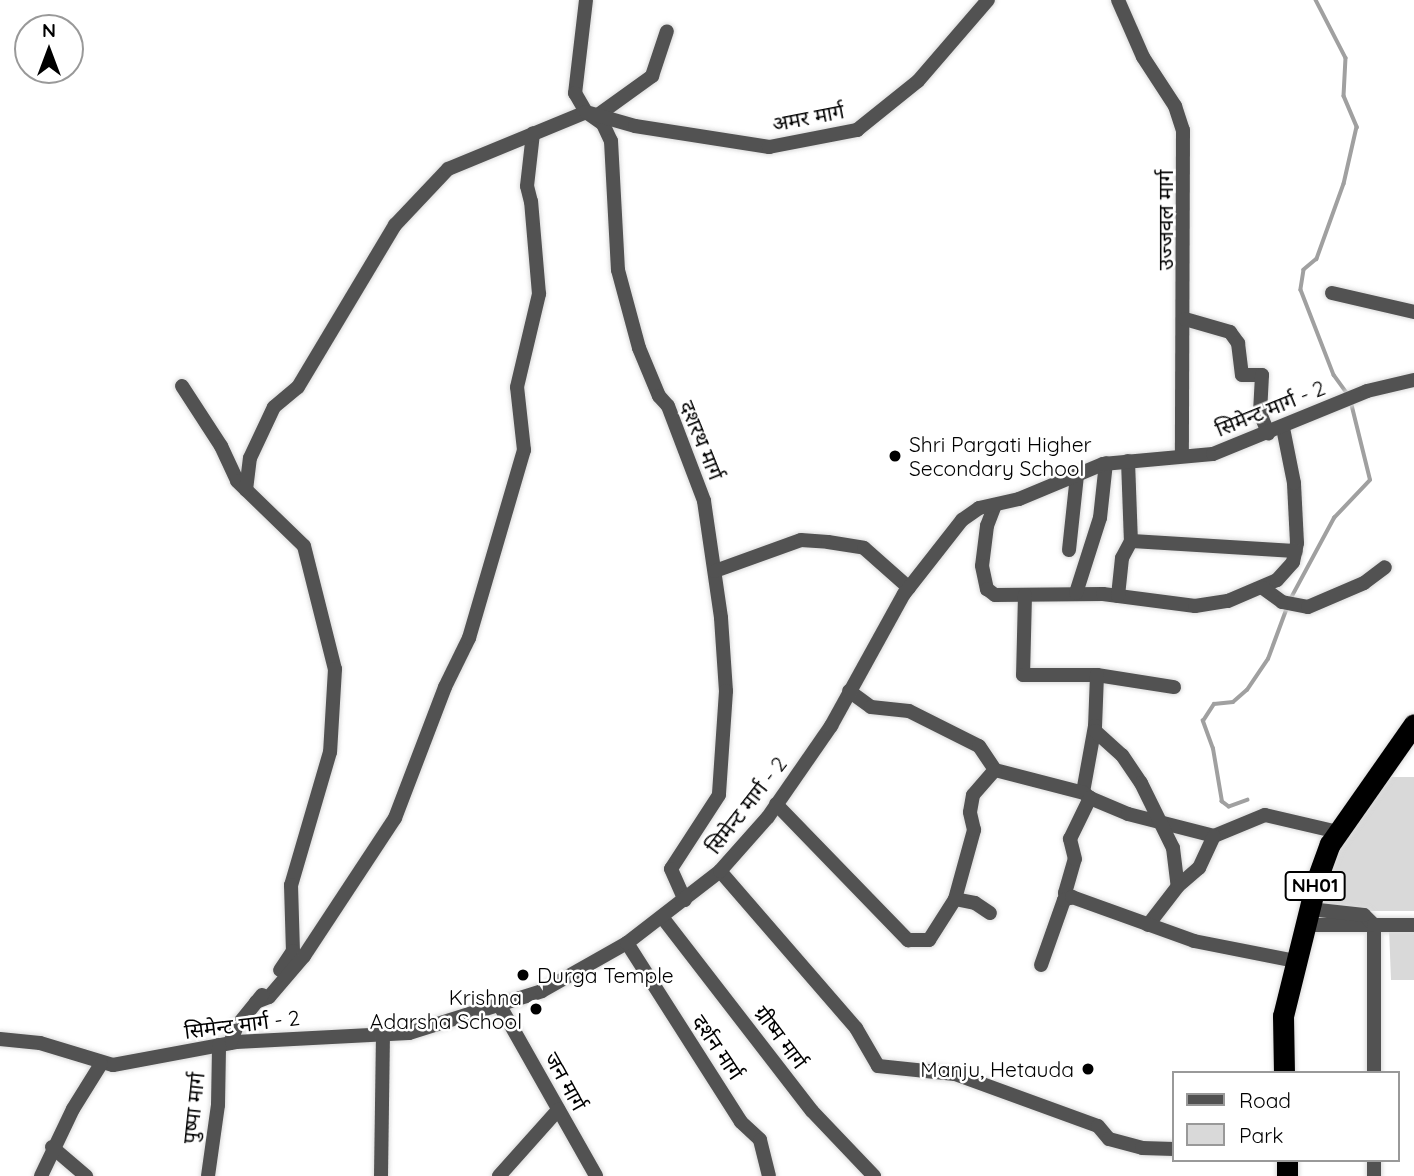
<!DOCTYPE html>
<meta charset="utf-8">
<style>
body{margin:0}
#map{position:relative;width:1414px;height:1176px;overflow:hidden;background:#fff;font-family:Quicksand,"Noto Sans Devanagari",sans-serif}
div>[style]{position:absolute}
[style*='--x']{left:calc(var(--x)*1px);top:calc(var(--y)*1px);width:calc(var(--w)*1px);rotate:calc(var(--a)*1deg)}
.green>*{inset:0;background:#d9d9d9}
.stream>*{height:3.5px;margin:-1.75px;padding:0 1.75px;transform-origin:1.75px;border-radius:1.75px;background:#a0a0a0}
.roads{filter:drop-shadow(0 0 2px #dbdbdb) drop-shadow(0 0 2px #dbdbdb)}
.minor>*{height:14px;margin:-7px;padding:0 7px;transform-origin:7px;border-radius:7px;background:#525252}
.highway>*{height:21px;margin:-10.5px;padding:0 10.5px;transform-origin:10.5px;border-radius:10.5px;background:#000}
.dots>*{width:19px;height:19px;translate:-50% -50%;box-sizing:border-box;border:4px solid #fff;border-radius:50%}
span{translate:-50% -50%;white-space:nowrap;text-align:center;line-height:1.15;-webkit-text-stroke:5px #fff;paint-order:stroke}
.shield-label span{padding:2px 5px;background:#fff;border:2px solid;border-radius:5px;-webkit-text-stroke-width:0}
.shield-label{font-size:19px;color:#000;font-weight:700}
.street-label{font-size:21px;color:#000}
.poi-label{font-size:21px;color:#000}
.left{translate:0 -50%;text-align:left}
.right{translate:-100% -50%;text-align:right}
.legend{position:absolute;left:1172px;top:1071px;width:228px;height:91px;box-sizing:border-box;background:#fff;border:2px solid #999;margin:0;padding:9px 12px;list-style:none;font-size:21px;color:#000}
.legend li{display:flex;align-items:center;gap:14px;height:35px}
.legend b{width:35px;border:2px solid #999}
.north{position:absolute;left:14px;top:14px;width:70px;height:70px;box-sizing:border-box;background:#fff;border:2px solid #999;border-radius:50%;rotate:0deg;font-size:19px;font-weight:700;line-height:28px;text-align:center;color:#000}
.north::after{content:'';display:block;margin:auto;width:24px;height:32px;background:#000;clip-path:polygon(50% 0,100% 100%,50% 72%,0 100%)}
</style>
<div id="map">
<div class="green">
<i style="clip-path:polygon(1391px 777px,1414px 777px,1414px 911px,1319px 911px,1340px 846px)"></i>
<i style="clip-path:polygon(1389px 928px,1414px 928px,1414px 980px,1391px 980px)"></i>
</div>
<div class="stream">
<i style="--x:1316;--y:0;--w:65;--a:62.7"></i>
<i style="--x:1346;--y:58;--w:38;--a:93"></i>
<i style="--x:1344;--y:96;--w:34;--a:67"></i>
<i style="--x:1357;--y:127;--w:58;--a:102.8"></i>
<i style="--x:1344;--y:184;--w:80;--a:109.8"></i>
<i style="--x:1317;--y:259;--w:17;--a:140"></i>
<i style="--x:1304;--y:270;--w:20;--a:99"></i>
<i style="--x:1301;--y:290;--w:91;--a:68.8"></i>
<i style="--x:1334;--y:375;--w:26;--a:54"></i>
<i style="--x:1291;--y:598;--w:91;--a:-61.7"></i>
<i style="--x:1334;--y:518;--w:52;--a:-46.5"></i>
<i style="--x:1370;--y:480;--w:79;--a:-103.9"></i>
<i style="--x:1248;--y:800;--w:20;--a:160"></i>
<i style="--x:1229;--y:807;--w:9;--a:-144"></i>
<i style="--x:1222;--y:802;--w:54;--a:-99.6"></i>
<i style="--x:1213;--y:749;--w:30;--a:-110"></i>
<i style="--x:1203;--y:721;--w:20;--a:-57"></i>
<i style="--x:1214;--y:704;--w:19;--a:-6"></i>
<i style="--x:1233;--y:702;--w:18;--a:-41"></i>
<i style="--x:1247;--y:690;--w:37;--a:-56"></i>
<i style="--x:1268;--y:659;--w:58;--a:-69.7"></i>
</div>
<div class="roads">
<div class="minor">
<i style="--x:586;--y:0;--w:94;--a:96.7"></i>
<i style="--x:575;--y:93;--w:22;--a:60"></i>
<i style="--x:586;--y:112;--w:21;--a:35"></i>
<i style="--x:603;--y:124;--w:19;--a:65"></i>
<i style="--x:611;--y:141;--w:129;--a:86.9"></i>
<i style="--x:618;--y:270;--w:81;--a:74.9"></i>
<i style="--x:639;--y:348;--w:52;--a:67.4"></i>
<i style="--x:659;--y:396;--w:13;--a:48"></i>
<i style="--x:668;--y:406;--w:102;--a:69.2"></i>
<i style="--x:704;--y:501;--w:118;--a:81.7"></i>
<i style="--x:721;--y:618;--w:73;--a:86.1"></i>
<i style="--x:726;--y:691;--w:104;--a:93.9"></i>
<i style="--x:719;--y:795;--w:88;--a:123"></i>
<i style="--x:671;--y:869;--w:34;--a:66"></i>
<i style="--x:1118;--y:0;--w:62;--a:66.3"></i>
<i style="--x:1143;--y:57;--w:59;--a:56.9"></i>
<i style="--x:1175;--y:106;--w:25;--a:72"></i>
<i style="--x:1183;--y:130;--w:325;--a:90.2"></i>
<i style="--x:598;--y:115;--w:67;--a:-35.8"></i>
<i style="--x:652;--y:76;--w:47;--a:-71.6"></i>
<i style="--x:531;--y:202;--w:16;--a:-104"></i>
<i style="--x:527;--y:186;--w:53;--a:-83.5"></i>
<i style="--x:1332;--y:293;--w:84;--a:13"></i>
<i style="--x:1185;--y:319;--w:47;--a:16.1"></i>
<i style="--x:1230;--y:332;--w:14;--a:54"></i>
<i style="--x:1238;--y:343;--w:32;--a:83"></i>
<i style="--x:1242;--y:375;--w:20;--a:0"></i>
<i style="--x:1262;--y:375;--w:38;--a:93"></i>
<i style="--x:1260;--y:413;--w:22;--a:68"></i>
<i style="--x:182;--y:386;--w:72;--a:57"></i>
<i style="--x:221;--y:446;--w:38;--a:65"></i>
<i style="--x:237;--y:481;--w:93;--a:44.1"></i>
<i style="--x:304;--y:546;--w:127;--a:75.9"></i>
<i style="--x:335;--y:669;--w:83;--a:93.4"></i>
<i style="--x:330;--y:752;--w:139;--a:106.3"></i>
<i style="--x:291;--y:885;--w:66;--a:88.3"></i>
<i style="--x:293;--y:951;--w:23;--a:124"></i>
<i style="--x:1128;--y:461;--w:80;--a:87.9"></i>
<i style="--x:246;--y:490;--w:32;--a:-83"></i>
<i style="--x:250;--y:458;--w:56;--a:-64.8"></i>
<i style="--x:274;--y:407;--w:31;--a:-40"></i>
<i style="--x:298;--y:387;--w:189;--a:-59.1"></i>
<i style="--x:395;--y:225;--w:77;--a:-46.6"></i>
<i style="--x:448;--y:169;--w:149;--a:-22.4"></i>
<i style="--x:586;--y:112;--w:51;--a:15.9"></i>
<i style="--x:635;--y:126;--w:136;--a:8.9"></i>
<i style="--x:769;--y:147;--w:90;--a:-10.9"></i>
<i style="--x:857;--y:130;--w:78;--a:-38.8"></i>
<i style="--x:918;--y:81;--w:107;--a:-49.2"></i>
<i style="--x:995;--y:505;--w:22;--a:111"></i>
<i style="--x:987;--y:526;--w:40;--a:97.1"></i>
<i style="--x:982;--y:566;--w:24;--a:78"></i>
<i style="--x:987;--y:589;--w:10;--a:37"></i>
<i style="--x:995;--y:595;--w:108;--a:-0.5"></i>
<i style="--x:1103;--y:594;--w:93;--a:7.4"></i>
<i style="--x:1195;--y:606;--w:33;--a:-9"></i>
<i style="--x:1228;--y:601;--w:53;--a:-23.2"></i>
<i style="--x:1277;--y:580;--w:24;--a:-48"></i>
<i style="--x:1293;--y:562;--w:19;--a:-78"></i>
<i style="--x:1297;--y:543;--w:60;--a:-92.9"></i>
<i style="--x:1294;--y:483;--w:56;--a:-101.3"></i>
<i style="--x:1069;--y:550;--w:75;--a:-83.9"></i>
<i style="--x:715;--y:571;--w:91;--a:-19.8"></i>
<i style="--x:801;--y:540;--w:27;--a:4"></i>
<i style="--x:828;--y:542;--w:36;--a:9"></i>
<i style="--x:864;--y:548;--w:60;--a:41.6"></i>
<i style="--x:1263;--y:588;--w:24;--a:36"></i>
<i style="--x:1282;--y:602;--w:26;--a:11"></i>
<i style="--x:1308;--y:607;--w:61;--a:-23.2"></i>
<i style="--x:1364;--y:583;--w:26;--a:-37"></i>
<i style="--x:1076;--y:593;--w:79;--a:-72.3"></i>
<i style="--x:1100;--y:518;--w:55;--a:-83.8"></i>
<i style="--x:1025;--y:595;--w:80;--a:91.4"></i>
<i style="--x:1023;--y:675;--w:74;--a:0"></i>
<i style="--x:1097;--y:675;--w:78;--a:8.9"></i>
<i style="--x:1118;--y:596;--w:38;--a:-84"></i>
<i style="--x:1122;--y:558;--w:19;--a:-62"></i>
<i style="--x:1131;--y:541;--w:165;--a:3.5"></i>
<i style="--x:1097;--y:675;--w:51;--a:92.2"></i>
<i style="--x:1095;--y:726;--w:67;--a:100.3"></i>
<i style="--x:1083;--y:792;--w:9;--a:41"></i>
<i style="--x:1090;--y:798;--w:41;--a:22.8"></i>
<i style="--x:1128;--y:814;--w:89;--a:14.3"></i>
<i style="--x:1214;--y:836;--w:55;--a:-22.4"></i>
<i style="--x:1265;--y:815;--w:75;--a:13.1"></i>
<i style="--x:849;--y:691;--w:27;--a:36"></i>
<i style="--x:871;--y:707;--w:38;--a:6"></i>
<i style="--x:909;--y:711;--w:78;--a:26.6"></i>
<i style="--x:979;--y:746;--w:29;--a:56"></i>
<i style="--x:995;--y:770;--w:92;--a:14.5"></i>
<i style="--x:1095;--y:731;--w:36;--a:42"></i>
<i style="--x:1122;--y:755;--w:34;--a:56"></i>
<i style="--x:1141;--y:783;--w:72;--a:63.8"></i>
<i style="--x:1173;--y:848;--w:38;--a:83"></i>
<i style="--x:776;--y:804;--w:190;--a:45.9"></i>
<i style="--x:908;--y:940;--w:21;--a:0"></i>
<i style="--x:929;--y:940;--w:49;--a:-57.6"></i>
<i style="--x:955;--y:899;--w:20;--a:11"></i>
<i style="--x:975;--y:903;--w:18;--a:34"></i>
<i style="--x:720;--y:871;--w:208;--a:49.1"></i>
<i style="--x:856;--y:1028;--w:44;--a:59.9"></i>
<i style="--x:878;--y:1066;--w:77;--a:5.9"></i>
<i style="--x:955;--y:1074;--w:152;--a:20"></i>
<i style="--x:1098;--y:1126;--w:17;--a:50"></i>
<i style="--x:1109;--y:1139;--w:34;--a:15"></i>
<i style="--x:1142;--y:1148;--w:32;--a:2"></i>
<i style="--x:1070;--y:898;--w:7;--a:-135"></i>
<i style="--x:1065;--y:893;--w:35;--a:-74"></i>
<i style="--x:1075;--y:859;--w:21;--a:-104"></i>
<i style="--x:1070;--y:839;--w:46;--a:-64"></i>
<i style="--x:955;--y:899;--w:72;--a:-74.6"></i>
<i style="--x:974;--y:830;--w:18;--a:-103"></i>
<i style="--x:970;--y:812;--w:17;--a:-80"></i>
<i style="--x:973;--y:795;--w:33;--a:-49"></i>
<i style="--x:662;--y:917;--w:245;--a:52.3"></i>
<i style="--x:812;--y:1111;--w:90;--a:46.4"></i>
<i style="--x:1148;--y:925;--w:49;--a:-52.4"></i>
<i style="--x:1178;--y:886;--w:28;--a:-41"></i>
<i style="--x:1199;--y:868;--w:35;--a:-65"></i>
<i style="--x:1306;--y:925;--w:68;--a:0"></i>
<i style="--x:1374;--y:925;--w:14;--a:-135"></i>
<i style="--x:1364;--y:915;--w:55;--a:-173.8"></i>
<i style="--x:627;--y:943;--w:212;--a:57.5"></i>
<i style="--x:741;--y:1122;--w:26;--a:43"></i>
<i style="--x:760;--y:1140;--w:37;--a:76"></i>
<i style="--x:1041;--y:965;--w:69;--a:-70.5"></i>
<i style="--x:1064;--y:900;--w:9;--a:-21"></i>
<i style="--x:1072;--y:897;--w:130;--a:19.8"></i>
<i style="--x:1194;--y:941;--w:104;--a:11.1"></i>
<i style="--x:256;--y:1002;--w:14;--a:-21"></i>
<i style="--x:269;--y:997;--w:54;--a:-49.5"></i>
<i style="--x:304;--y:956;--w:165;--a:-56.6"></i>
<i style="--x:395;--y:818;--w:140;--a:-69.1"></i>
<i style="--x:445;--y:687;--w:55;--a:-63.9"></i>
<i style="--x:469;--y:638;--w:196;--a:-73.7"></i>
<i style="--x:524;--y:450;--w:63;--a:-96.3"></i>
<i style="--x:517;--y:387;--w:96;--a:-76.7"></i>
<i style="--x:539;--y:294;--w:93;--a:-94.9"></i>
<i style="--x:500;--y:1006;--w:195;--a:60.5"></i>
<i style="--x:0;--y:1039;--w:40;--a:5.7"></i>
<i style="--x:40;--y:1043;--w:76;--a:16.8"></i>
<i style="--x:113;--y:1065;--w:125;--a:-10.6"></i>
<i style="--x:236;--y:1042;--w:173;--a:-3"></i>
<i style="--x:409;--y:1033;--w:139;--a:-17.5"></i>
<i style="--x:542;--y:991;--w:98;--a:-29.5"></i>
<i style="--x:627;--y:943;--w:118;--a:-37.7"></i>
<i style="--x:720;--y:871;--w:72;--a:-48.4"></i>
<i style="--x:768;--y:817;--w:111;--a:-55.3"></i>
<i style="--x:831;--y:726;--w:151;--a:-61.1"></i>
<i style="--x:904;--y:594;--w:94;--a:-51.9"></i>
<i style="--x:962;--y:520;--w:21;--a:-35"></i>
<i style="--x:979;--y:508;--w:41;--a:-12.7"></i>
<i style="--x:1019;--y:499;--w:91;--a:-22.6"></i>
<i style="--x:1103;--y:464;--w:110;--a:-5.2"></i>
<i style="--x:1213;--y:454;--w:166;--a:-22.2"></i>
<i style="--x:1367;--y:391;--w:48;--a:-13.2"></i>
<i style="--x:230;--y:1043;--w:18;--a:-68"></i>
<i style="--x:237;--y:1026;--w:40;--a:-51"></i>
<i style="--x:1374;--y:1073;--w:148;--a:-90"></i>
<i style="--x:1374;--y:925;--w:40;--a:0"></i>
<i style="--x:52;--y:1147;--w:45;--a:40.5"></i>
<i style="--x:41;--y:1176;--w:74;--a:-64.5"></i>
<i style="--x:73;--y:1109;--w:53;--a:-58.1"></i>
<i style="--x:208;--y:1176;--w:72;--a:-82"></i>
<i style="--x:218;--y:1105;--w:60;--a:-89"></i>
<i style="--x:381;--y:1176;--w:142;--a:-89.2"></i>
<i style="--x:499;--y:1176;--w:89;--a:-48.2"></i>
<i style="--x:1374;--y:1176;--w:16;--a:-90"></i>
</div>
<div class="highway">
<i style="--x:1284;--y:1073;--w:57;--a:-91"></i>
<i style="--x:1283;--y:1016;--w:141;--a:-76.1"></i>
<i style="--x:1317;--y:879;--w:37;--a:-70"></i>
<i style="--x:1330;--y:844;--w:146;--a:-55"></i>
<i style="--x:1287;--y:1160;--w:16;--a:90"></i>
</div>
</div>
<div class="dots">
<i style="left:895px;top:456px;background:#000"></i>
<i style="left:523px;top:975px;background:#000"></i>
<i style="left:536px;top:1009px;background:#000"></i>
<i style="left:1088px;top:1069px;background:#000"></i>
</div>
<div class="shield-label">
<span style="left:1315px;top:886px">NH01</span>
</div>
<div class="street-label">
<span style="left:808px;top:117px;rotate:-11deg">अमर मार्ग</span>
<span style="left:1165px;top:220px;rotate:-90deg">उज्जवल मार्ग</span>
<span style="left:1270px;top:408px;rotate:-22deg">सिमेन्ट मार्ग - 2</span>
<span style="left:702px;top:440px;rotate:68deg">दशरथ मार्ग</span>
<span style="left:746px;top:805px;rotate:-52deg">सिमेन्ट मार्ग - 2</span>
<span style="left:242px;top:1024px;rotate:-7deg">सिमेन्ट मार्ग - 2</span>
<span style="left:781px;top:1037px;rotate:53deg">ग्रीष्म मार्ग</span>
<span style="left:718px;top:1047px;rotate:56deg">दर्शन मार्ग</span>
<span style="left:566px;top:1081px;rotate:61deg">जन मार्ग</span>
<span style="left:193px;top:1108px;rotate:-84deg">पुष्पा मार्ग</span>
</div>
<div class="poi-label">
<span class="left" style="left:909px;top:456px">Shri Pargati Higher<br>Secondary School</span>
<span class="left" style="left:537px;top:975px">Durga Temple</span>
<span class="right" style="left:522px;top:1009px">Krishna<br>Adarsha School</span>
<span class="right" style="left:1074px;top:1069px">Manju, Hetauda</span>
</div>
<ul class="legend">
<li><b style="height:9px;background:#525252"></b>Road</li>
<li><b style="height:19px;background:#d9d9d9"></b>Park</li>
</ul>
<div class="north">N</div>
</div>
